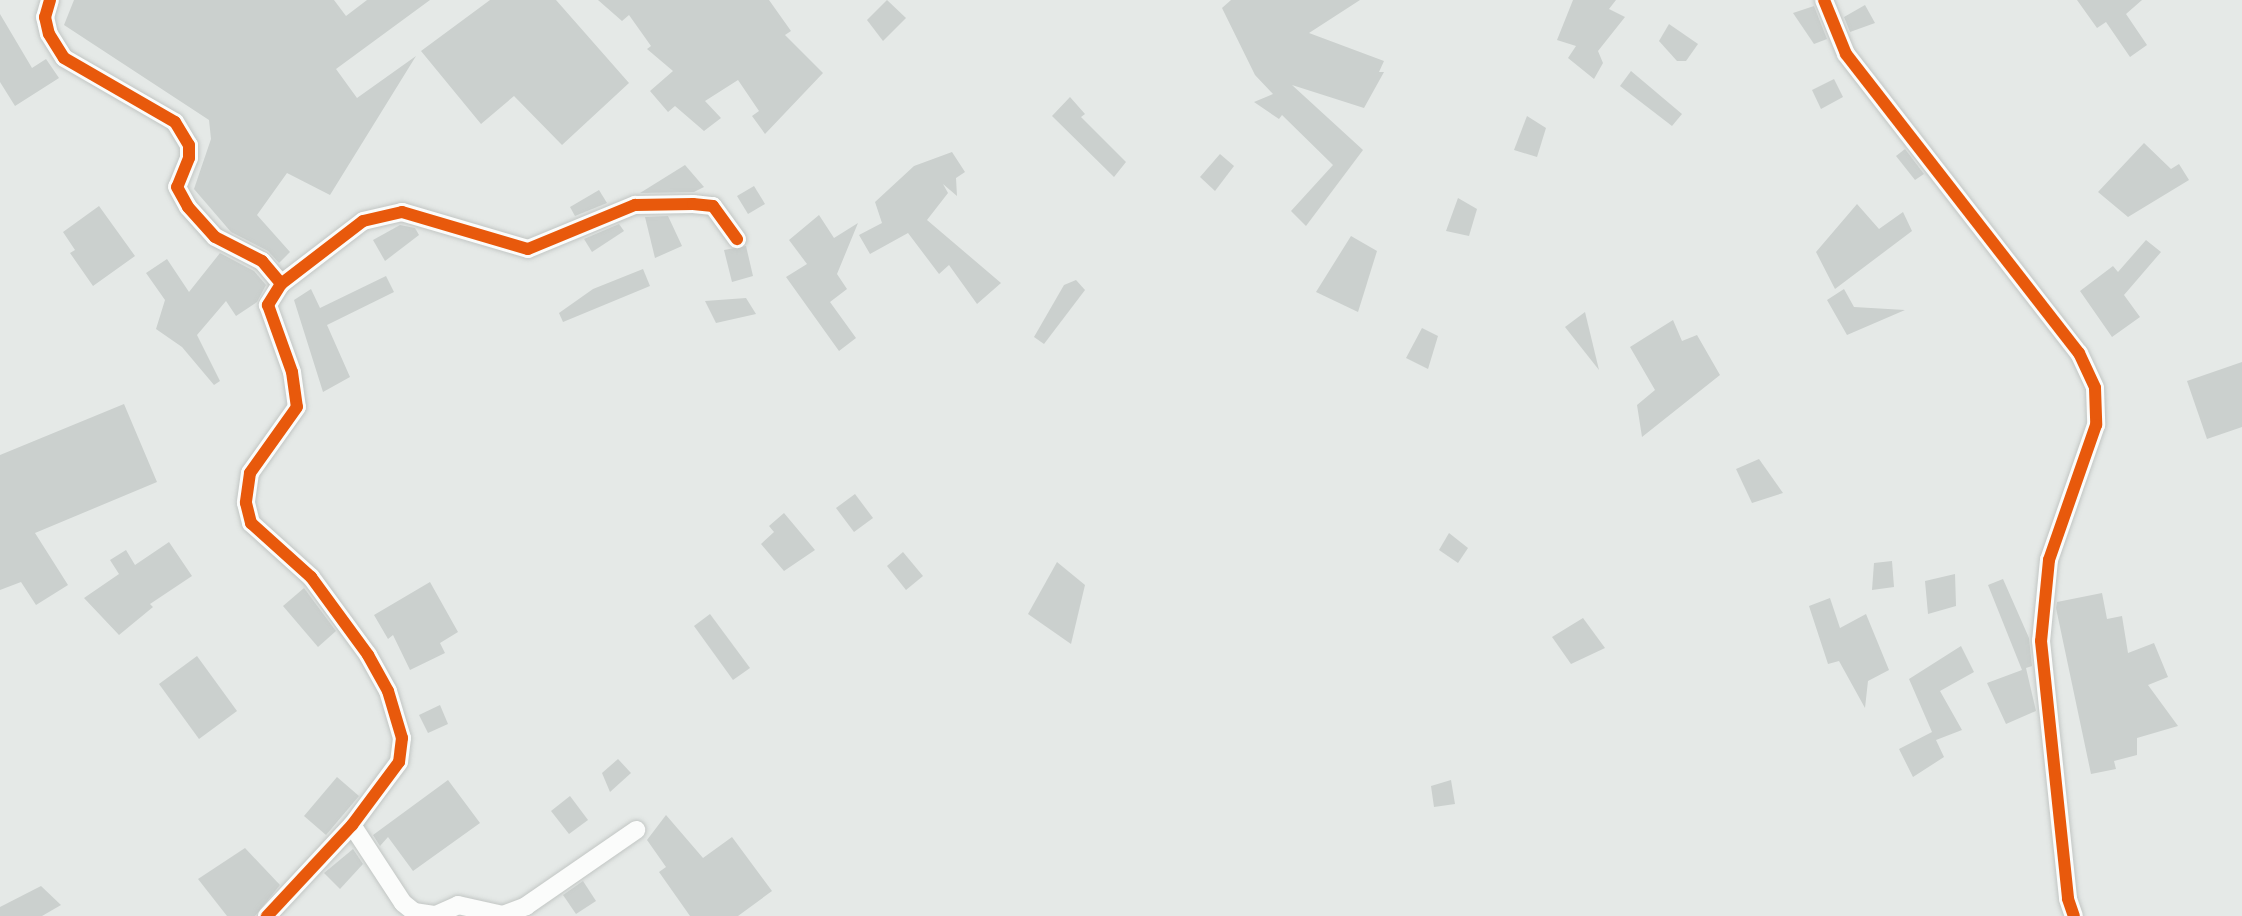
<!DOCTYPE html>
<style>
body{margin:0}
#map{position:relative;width:2242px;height:916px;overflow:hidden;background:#e5e9e7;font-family:"Titillium Web",sans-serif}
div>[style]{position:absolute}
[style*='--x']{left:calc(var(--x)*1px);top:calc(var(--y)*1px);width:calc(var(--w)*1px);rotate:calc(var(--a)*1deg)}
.building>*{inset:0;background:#cbd0ce}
.roads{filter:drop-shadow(0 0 2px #c2c6c4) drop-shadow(0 0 2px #c2c6c4)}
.street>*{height:18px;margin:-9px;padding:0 9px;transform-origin:9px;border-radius:9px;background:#fbfcfb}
.cycleway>*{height:12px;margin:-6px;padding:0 6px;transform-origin:6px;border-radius:6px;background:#e8590c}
span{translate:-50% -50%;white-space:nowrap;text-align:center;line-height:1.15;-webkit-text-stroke:7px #f3f8f6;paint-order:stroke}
</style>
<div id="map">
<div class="building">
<i style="clip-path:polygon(74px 0,334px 0,346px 16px,367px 0,430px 0,336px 69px,357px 98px,416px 56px,330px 195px,287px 173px,257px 215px,290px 252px,279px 263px,268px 251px,231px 232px,194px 189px,211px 139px,209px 120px,64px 25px)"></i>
<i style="clip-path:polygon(490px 0,556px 0,629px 83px,562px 145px,514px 96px,481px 124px,421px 51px)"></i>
<i style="clip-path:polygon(598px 0,769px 0,791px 31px,785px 35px,823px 73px,765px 134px,752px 116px,759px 111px,738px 80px,705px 101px,721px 118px,704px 131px,675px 106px,668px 112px,650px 91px,673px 71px,647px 49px,651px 46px,629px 15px,622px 21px)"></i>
<i style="clip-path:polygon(887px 0,906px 18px,883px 41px,867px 20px)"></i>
<i style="clip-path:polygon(1231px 0,1360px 0,1309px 33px,1384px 61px,1379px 72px,1384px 72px,1364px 108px,1292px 85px,1363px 150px,1306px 226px,1291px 211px,1333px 165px,1282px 115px,1279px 119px,1254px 102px,1273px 94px,1255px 75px,1222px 8px)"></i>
<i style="clip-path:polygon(1573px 0,1616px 0,1609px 9px,1625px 17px,1598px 51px,1603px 63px,1594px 79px,1568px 58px,1576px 46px,1557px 40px)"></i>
<i style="clip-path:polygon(2077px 0,2142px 0,2126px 14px,2147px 45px,2130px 57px,2106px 22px,2097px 28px)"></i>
<i style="clip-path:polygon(1865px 5px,1875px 23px,1850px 32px,1844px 17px)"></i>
<i style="clip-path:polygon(1814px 6px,1827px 39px,1814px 44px,1793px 13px)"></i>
<i style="clip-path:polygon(0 14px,32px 68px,46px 59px,59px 78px,15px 106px,0 82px)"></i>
<i style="clip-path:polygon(1669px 24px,1698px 44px,1686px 61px,1677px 61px,1659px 41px)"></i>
<i style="clip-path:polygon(1631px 71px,1682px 114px,1672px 126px,1620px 86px)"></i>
<i style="clip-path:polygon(1834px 79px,1843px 97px,1821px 109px,1812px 90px)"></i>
<i style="clip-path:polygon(1070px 97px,1085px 114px,1081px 117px,1126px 162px,1114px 177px,1052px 116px)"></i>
<i style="clip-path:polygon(1527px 116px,1546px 128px,1537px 157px,1514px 150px)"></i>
<i style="clip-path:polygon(2144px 143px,2171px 169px,2179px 164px,2189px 180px,2128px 217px,2098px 192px)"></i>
<i style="clip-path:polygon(1905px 149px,1924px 174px,1915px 180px,1896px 156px)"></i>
<i style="clip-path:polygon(952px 152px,965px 172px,956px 178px,957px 196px,943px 184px,948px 193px,927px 220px,1001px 283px,977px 304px,949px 265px,939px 274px,908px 233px,870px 254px,859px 235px,882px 223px,875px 202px,914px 166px)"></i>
<i style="clip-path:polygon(1220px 154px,1234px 166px,1215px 191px,1200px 177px)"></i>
<i style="clip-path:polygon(685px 165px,704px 187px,694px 192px,640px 193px)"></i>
<i style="clip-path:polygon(754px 186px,765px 204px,748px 214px,737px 196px)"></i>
<i style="clip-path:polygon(599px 190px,607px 203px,575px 216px,570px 207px)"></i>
<i style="clip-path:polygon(1458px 198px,1477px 209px,1469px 236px,1446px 231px)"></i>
<i style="clip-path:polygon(1857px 204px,1879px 229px,1903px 212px,1912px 231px,1835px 289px,1816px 252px)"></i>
<i style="clip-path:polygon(99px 206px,135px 256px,93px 286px,70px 253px,75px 250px,63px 232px)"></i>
<i style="clip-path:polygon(819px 215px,834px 238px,858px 223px,837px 274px,847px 289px,830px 302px,856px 338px,839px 351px,786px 277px,807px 264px,789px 240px)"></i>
<i style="clip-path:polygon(668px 216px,682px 246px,655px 258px,645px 217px)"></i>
<i style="clip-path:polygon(619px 224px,624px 231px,592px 252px,584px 239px)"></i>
<i style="clip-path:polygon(400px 225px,415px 228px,419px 235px,385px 261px,373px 240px)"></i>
<i style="clip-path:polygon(1351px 236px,1377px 251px,1358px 312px,1316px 292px)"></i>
<i style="clip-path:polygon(2146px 240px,2161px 252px,2124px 295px,2140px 317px,2112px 337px,2080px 291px,2113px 266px,2118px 272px)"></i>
<i style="clip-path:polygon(746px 246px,753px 276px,732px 282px,724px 250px)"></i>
<i style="clip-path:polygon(220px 253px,254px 271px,266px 285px,257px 302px,236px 316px,226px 301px,197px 335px,220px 381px,214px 385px,182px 347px,156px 329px,165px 300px,146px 273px,167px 259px,189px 292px)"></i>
<i style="clip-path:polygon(643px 269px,650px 286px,563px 322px,559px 313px,593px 289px)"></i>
<i style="clip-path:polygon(386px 276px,394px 292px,327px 325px,350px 377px,323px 392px,294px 300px,311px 289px,320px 308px)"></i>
<i style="clip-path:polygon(1076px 280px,1085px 290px,1044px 344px,1034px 337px,1064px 285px)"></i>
<i style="clip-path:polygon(1844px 289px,1854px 307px,1905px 310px,1847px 335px,1827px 300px)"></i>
<i style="clip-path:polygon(746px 298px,756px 314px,716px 323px,705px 301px)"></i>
<i style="clip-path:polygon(1585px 312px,1599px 370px,1565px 327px)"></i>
<i style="clip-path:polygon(1673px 320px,1682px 341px,1697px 335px,1720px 375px,1642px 437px,1637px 405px,1655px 390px,1630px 347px)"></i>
<i style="clip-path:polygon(1422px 328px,1438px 336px,1428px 369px,1406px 358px)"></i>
<i style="clip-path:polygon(2242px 362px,2242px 427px,2207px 439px,2187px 381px)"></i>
<i style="clip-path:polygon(124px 404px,157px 482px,35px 533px,68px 585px,36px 605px,21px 582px,0 590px,0 455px)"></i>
<i style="clip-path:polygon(1759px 459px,1783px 493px,1752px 503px,1736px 469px)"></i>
<i style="clip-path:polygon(855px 494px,873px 518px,854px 532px,836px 508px)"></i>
<i style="clip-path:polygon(784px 513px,815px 550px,784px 571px,761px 544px,774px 532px,769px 526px)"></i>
<i style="clip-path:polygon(1449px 533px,1468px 548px,1458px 563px,1439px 550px)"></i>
<i style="clip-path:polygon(169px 542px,192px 576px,150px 604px,153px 607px,119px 635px,84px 598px,119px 574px,110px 560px,126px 550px,135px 565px)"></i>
<i style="clip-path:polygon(903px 552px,923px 576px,906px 590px,887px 566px)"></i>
<i style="clip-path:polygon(1892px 561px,1894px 587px,1872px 590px,1874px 563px)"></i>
<i style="clip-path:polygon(1057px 562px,1085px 585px,1071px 644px,1028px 614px)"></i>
<i style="clip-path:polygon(1955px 574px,1956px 606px,1928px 614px,1925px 581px)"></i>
<i style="clip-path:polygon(2003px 579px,2029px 638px,2032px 666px,2026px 668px,2036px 711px,2006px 724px,1987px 683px,2022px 670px,1988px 585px)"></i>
<i style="clip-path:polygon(430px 582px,458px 632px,440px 643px,445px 653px,410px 670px,393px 635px,388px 639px,374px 615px)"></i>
<i style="clip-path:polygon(304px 588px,336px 631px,318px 647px,283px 606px)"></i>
<i style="clip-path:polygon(2102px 593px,2107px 619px,2122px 616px,2128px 653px,2154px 643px,2168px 677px,2148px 685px,2178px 726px,2137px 738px,2137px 755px,2114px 761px,2116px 769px,2091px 774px,2056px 608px,2057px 602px)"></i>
<i style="clip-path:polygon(1830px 598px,1840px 628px,1866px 614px,1889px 670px,1868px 681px,1865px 708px,1839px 661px,1828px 664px,1809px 606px)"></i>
<i style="clip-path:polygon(710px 614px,750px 668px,733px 680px,694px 626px)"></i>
<i style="clip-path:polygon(1583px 618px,1605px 648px,1571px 664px,1552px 637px)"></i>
<i style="clip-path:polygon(1961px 646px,1974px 672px,1940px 691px,1962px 730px,1936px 740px,1944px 757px,1913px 777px,1899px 749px,1932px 732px,1909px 679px)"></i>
<i style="clip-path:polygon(197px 656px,237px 711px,199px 739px,159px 684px)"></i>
<i style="clip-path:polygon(440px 705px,448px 724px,428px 733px,419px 715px)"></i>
<i style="clip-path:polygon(618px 759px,631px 773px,610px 792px,602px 773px)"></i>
<i style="clip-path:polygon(337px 777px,359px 796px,326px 835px,304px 816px)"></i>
<i style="clip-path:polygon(448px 780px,480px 823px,413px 871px,388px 837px,380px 846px,373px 835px)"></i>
<i style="clip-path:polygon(1451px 780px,1455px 804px,1434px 807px,1431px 786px)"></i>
<i style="clip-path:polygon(570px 796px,588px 820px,569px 834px,551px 811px)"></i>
<i style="clip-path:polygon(666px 815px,703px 858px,732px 837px,772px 891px,738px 916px,690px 916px,659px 872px,666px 867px,647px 840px)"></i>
<i style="clip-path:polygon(245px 848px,280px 885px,255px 916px,227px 916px,198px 879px)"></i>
<i style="clip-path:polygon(353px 849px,363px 864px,340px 889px,324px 873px)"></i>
<i style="clip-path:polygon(583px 881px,596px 901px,576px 914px,563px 895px)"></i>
<i style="clip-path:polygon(41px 886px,61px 905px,42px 916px,0 916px,0 907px)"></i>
</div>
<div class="roads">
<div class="street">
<i style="--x:50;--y:0;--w:18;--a:106"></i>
<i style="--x:45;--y:17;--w:17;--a:77"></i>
<i style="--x:49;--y:34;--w:28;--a:58"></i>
<i style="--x:64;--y:58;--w:128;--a:30"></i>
<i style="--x:175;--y:122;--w:27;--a:59"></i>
<i style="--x:189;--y:145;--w:13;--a:90"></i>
<i style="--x:189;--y:158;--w:31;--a:112"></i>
<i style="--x:177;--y:187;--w:23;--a:61"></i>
<i style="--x:188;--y:207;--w:40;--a:48"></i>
<i style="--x:215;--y:237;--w:53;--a:27.1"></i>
<i style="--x:262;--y:261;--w:30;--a:50"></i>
<i style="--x:281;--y:284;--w:25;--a:122"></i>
<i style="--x:268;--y:305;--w:71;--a:70.3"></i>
<i style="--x:292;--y:372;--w:35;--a:82"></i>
<i style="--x:297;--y:407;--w:81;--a:125.5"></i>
<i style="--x:250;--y:473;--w:30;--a:98"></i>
<i style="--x:246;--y:503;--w:21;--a:76"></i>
<i style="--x:251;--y:523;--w:81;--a:42"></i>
<i style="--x:311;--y:577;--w:97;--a:53.8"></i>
<i style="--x:368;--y:655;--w:41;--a:60.9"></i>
<i style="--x:388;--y:691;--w:49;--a:73.4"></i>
<i style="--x:402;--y:738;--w:24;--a:97"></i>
<i style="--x:399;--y:762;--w:79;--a:126.7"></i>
<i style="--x:352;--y:825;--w:125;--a:133"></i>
<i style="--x:1824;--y:0;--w:58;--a:67.8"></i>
<i style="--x:1846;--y:54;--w:379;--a:52.1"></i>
<i style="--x:2079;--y:353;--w:38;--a:65"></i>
<i style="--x:2095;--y:388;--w:37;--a:88"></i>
<i style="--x:2096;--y:425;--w:143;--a:109.2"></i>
<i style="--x:2049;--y:560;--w:81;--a:95.6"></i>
<i style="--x:2041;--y:641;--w:259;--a:84"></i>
<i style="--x:2068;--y:899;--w:18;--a:71"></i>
<i style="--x:281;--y:284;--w:103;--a:-37.5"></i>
<i style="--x:363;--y:221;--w:40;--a:-13"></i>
<i style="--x:402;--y:212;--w:131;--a:16.4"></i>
<i style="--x:528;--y:249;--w:116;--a:-22.4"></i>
<i style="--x:635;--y:205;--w:58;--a:-1"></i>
<i style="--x:693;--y:204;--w:20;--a:6"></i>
<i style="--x:713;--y:206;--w:41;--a:54"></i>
<i style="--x:352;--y:825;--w:93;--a:56.8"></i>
<i style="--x:403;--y:903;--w:14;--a:39"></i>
<i style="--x:414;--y:912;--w:22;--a:8"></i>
<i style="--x:436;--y:915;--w:24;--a:-24"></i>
<i style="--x:458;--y:905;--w:46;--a:12.5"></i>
<i style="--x:503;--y:915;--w:25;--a:-21"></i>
<i style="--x:526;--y:906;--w:134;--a:-34.6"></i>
</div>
</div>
<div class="cycleway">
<i style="--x:50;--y:0;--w:18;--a:106"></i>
<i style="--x:45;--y:17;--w:17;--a:77"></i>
<i style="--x:49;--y:34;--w:28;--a:58"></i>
<i style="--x:64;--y:58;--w:128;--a:30"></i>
<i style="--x:175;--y:122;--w:27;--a:59"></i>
<i style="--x:189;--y:145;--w:13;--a:90"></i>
<i style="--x:189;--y:158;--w:31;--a:112"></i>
<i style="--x:177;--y:187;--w:23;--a:61"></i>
<i style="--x:188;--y:207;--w:40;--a:48"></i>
<i style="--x:215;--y:237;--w:53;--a:27.1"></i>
<i style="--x:262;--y:261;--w:30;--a:50"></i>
<i style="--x:281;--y:284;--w:25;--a:122"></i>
<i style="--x:268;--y:305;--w:71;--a:70.3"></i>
<i style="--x:292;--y:372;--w:35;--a:82"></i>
<i style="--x:297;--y:407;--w:81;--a:125.5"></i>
<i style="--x:250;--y:473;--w:30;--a:98"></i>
<i style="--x:246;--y:503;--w:21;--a:76"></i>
<i style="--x:251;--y:523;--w:81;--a:42"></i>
<i style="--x:311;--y:577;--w:97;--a:53.8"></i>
<i style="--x:368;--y:655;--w:41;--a:60.9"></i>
<i style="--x:388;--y:691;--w:49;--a:73.4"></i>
<i style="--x:402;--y:738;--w:24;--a:97"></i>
<i style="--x:399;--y:762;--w:79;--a:126.7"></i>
<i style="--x:352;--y:825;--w:125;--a:133"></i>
<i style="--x:1824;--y:0;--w:58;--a:67.8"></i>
<i style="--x:1846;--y:54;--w:379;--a:52.1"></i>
<i style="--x:2079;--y:353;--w:38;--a:65"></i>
<i style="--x:2095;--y:388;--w:37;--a:88"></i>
<i style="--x:2096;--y:425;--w:143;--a:109.2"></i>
<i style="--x:2049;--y:560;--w:81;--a:95.6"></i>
<i style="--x:2041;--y:641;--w:259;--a:84"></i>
<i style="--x:2068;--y:899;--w:18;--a:71"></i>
<i style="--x:281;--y:284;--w:103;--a:-37.5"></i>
<i style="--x:363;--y:221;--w:40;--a:-13"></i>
<i style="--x:402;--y:212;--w:131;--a:16.4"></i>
<i style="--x:528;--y:249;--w:116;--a:-22.4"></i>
<i style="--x:635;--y:205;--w:58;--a:-1"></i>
<i style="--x:693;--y:204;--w:20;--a:6"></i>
<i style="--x:713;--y:206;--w:41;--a:54"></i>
</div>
</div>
